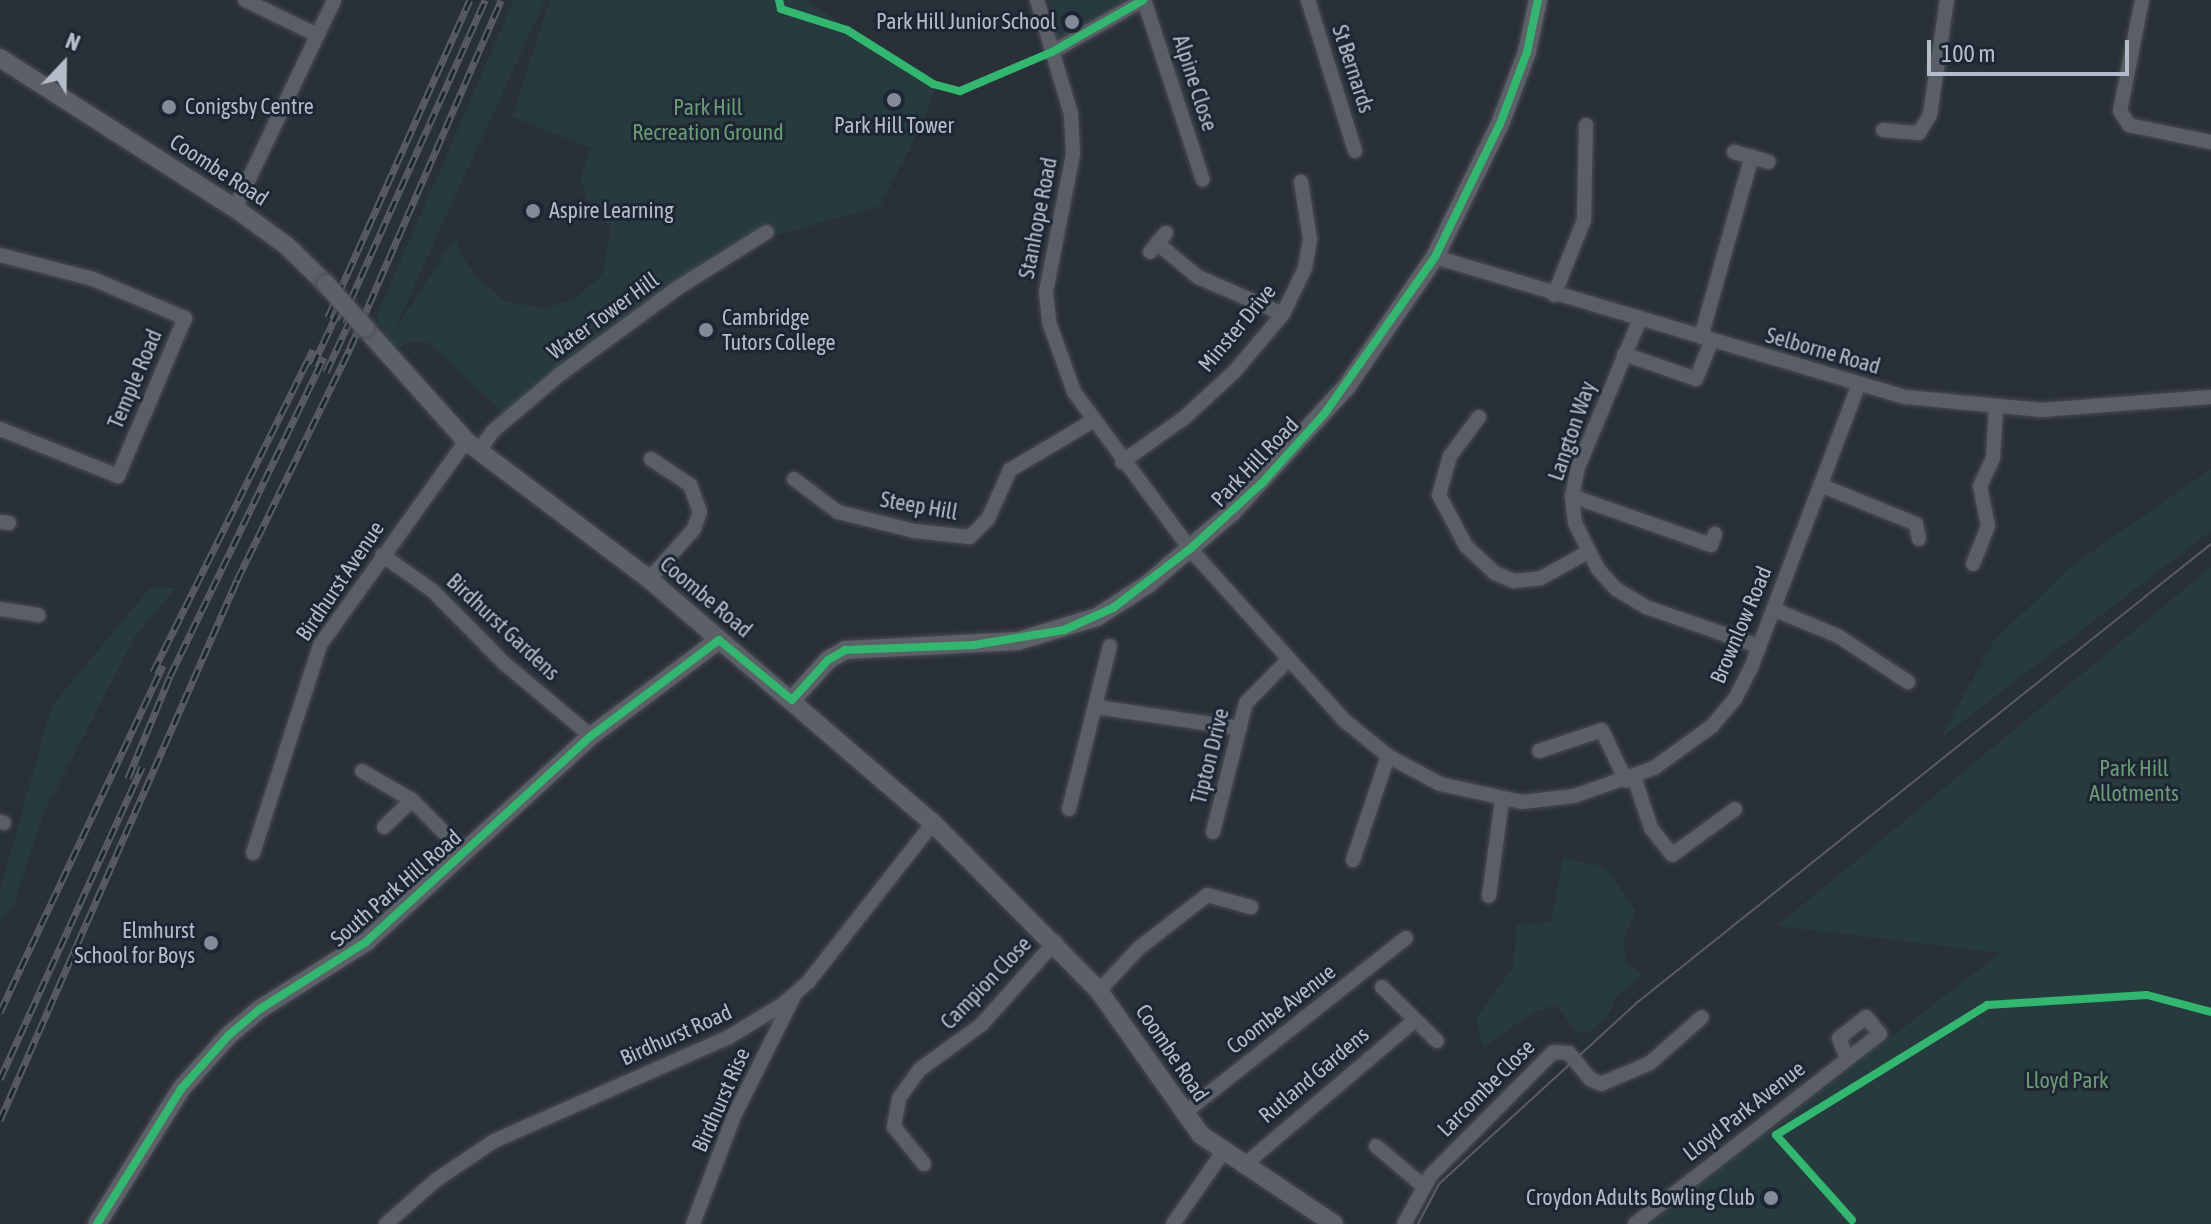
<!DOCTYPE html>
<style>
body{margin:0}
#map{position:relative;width:2211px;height:1224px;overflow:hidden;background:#2a3038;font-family:"Asap Condensed",sans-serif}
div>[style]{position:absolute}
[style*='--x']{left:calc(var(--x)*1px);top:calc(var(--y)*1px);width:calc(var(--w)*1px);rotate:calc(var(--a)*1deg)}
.green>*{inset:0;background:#273a3e}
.roads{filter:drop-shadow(0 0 2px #484c53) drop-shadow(0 0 2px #484c53)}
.minor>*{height:14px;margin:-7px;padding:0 7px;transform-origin:7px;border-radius:7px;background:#5a5e66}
.major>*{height:18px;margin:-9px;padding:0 9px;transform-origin:9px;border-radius:9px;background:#5c6168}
.tram>*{height:2px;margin:-1px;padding:0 1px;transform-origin:1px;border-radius:1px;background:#595d64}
.rail>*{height:7px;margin-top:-3.5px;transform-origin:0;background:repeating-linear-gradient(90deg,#1d2633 0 12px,#595d64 0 24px);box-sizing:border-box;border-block:2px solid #595d64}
.bridges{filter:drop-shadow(0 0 2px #484c55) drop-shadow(0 0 2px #484c55)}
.major-bridge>*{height:18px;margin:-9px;padding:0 9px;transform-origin:9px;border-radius:9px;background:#5c6168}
.cycleway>*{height:8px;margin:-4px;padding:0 4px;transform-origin:4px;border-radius:4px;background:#33b770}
.dots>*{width:22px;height:22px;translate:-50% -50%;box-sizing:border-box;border:4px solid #1d2633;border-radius:50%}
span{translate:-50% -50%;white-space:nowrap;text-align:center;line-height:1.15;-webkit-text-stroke:6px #1d2633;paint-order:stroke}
.poi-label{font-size:22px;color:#b4bcc9}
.right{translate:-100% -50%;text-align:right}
.left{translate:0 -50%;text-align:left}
.street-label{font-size:22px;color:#b4bcc9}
.park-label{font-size:22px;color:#6b9a76}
.north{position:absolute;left:24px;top:24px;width:80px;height:80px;-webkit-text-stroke:6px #1d2633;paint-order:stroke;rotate:22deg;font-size:22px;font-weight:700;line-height:32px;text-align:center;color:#b4bcc9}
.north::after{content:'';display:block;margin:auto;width:28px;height:36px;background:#b4bcc9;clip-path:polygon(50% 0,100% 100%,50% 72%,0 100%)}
.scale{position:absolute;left:1927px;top:40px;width:202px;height:36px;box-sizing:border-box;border:4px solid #b4bcc9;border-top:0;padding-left:10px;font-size:24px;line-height:28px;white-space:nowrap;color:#b4bcc9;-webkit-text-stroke:6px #1d2633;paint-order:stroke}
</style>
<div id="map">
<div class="green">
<i style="clip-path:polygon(514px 0,545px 0,393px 332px,456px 236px,459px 252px,476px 276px,505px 301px,545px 309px,577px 297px,602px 275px,611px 229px,589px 202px,580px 180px,591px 148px,512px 117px,550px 0,804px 0,932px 77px,936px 85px,924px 120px,880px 206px,769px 237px,763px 229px,736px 242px,673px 282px,503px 413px,429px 343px,414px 341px,397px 348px,376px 318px)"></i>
<i style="clip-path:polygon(1049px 0,1126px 0,1057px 44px)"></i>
<i style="clip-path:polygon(2211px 469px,2211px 531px,1940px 739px,1993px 642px,2071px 566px)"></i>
<i style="clip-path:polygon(2211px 567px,2211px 1224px,1649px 1224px,2000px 953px,1777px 926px)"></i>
<i style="clip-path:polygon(150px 588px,176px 588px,134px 638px,42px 817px,15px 902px,0 924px,0 890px,52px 706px)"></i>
<i style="clip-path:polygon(1563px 858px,1605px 867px,1636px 910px,1623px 941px,1628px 964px,1643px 975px,1616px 997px,1610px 1013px,1589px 1033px,1576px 1032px,1556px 1004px,1531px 1014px,1483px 1047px,1476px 1019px,1513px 967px,1517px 925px,1551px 922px)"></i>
</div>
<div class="roads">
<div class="minor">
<i style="--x:245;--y:0;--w:80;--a:25.9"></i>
<i style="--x:1037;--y:0;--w:119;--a:73.4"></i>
<i style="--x:1071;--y:114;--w:40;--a:87.1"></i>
<i style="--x:1073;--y:154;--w:141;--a:101.1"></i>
<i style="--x:1046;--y:292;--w:30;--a:84"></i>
<i style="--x:1049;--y:322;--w:74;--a:70.3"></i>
<i style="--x:1074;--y:392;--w:195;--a:53.5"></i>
<i style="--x:1190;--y:549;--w:232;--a:48"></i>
<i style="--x:1345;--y:721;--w:55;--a:39.1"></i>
<i style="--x:1388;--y:756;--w:59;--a:28.3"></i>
<i style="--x:1440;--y:784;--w:84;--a:12.4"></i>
<i style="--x:1522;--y:802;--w:52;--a:-6.6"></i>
<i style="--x:1574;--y:796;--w:85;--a:-19.3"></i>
<i style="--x:1654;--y:768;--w:72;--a:-35.9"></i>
<i style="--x:1712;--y:726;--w:35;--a:-50"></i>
<i style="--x:1735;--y:699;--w:35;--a:-63"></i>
<i style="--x:1751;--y:668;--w:301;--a:-69.2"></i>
<i style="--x:1144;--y:0;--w:189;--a:71.9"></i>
<i style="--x:1308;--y:0;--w:158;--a:72.7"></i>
<i style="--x:2142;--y:0;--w:113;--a:101.2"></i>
<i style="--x:2120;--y:111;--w:17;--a:57"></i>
<i style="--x:2129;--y:125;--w:84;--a:11.7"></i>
<i style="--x:1052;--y:52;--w:105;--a:-29.7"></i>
<i style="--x:1883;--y:130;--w:36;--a:5"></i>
<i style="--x:1919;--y:133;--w:21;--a:-59"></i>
<i style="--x:1930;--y:115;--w:116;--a:-81.6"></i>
<i style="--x:1734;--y:152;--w:36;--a:16"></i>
<i style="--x:235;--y:208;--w:230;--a:-64.5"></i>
<i style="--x:1157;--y:243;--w:53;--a:39.7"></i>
<i style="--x:1198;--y:277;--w:93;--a:23.5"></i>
<i style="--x:1150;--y:252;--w:25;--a:-50"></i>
<i style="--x:0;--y:255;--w:96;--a:14.5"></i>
<i style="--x:93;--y:279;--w:100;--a:23"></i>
<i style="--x:185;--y:318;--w:172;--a:113"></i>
<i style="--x:118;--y:476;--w:127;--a:-158.3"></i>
<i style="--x:1435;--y:257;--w:491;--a:16.6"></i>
<i style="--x:1906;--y:397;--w:136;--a:5.5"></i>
<i style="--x:2041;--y:410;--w:170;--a:-4.4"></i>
<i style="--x:1554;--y:295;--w:81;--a:-68.2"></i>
<i style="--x:1584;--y:220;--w:95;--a:-88.8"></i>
<i style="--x:1640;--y:319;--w:160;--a:112.7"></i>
<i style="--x:1578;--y:467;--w:30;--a:102"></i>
<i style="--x:1572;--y:496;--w:27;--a:84"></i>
<i style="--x:1575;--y:523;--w:51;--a:63.4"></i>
<i style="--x:1598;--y:569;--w:27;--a:48"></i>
<i style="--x:1616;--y:589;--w:35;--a:31"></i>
<i style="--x:1646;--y:607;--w:119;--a:19.2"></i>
<i style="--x:1701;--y:337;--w:188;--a:-74.3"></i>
<i style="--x:1624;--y:354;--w:76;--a:19.1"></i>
<i style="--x:1696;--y:379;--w:42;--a:-67.7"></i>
<i style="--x:1479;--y:417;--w:49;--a:126.6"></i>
<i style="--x:1450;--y:456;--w:41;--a:105.8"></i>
<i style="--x:1439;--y:495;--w:58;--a:62.1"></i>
<i style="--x:1466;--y:546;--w:40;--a:43"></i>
<i style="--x:1495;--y:573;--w:21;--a:23"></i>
<i style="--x:1514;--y:581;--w:27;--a:-6"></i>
<i style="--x:1541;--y:578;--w:54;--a:-29"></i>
<i style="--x:479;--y:451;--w:24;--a:-55"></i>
<i style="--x:493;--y:431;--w:87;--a:-40.3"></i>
<i style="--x:559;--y:375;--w:145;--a:-36.3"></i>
<i style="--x:676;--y:289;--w:107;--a:-32.1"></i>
<i style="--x:1122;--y:462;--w:76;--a:-35.4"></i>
<i style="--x:1184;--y:418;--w:68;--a:-42.6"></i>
<i style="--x:1234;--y:372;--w:76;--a:-49.8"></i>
<i style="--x:1283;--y:314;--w:51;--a:-64.4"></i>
<i style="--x:1305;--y:268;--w:29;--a:-80"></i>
<i style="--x:1310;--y:239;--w:58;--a:-99"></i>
<i style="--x:794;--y:479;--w:55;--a:36.9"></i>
<i style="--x:838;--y:512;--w:79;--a:13.9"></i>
<i style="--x:915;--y:531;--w:55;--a:6.2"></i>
<i style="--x:970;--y:537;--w:25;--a:-45"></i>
<i style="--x:988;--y:519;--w:54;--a:-65.8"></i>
<i style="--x:1010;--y:470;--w:94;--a:-30.7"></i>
<i style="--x:1820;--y:485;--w:104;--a:22.1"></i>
<i style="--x:1916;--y:524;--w:15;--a:79"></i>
<i style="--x:1572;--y:496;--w:147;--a:19.4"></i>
<i style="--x:1711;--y:545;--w:12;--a:-70"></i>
<i style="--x:0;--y:522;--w:9;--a:6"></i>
<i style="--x:382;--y:555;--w:62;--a:35.2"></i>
<i style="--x:433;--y:591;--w:101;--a:45.4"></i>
<i style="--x:504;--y:663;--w:114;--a:40"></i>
<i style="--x:1973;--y:564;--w:41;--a:-68.5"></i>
<i style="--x:1988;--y:526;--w:41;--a:-101.3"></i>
<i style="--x:1980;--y:486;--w:31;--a:-65"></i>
<i style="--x:1993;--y:458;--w:51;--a:-86.6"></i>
<i style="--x:649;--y:579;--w:67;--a:-48"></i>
<i style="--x:694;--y:529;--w:18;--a:-71"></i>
<i style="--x:700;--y:512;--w:29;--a:-110"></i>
<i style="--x:690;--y:485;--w:47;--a:-146.3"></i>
<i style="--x:0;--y:609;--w:39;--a:9"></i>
<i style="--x:1773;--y:609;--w:70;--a:22.6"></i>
<i style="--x:1838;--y:636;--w:84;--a:33.3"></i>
<i style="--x:1096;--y:707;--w:145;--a:8.4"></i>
<i style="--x:1539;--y:751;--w:66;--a:-18.4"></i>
<i style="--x:1602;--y:730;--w:56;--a:64.8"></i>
<i style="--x:362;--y:771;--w:58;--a:30.1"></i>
<i style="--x:412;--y:800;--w:74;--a:45.5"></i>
<i style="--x:1634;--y:777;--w:54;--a:71.6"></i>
<i style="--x:1651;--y:828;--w:34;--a:52"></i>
<i style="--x:1672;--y:855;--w:78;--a:-36.1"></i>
<i style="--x:1069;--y:809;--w:168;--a:-75.9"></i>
<i style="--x:0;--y:822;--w:4;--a:14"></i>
<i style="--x:384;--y:827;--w:39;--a:-44"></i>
<i style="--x:1213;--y:832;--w:133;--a:-75.7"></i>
<i style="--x:1246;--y:703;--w:60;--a:-45.7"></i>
<i style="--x:253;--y:853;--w:219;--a:-72.1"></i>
<i style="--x:320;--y:645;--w:251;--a:-54.4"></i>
<i style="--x:1353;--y:860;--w:110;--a:-71.4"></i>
<i style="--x:1489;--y:896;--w:97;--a:-82.3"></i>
<i style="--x:1382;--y:987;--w:77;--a:44.5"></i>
<i style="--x:1099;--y:991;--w:59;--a:-47.1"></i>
<i style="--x:1139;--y:948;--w:86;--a:-37.9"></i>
<i style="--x:1207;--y:895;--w:46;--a:15.3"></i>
<i style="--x:1183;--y:1114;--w:284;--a:-38.3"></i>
<i style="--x:1376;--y:1146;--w:60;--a:40.3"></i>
<i style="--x:924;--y:1164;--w:48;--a:-129"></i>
<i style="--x:894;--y:1127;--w:29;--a:-80"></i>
<i style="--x:899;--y:1098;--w:34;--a:-54"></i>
<i style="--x:919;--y:1070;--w:78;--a:-36.1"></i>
<i style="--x:982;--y:1024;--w:110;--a:-48.3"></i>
<i style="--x:1243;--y:1166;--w:226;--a:-40.3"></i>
<i style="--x:386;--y:1224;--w:67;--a:-41.3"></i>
<i style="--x:436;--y:1180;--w:70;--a:-33.9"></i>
<i style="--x:494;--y:1141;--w:257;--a:-23.9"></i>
<i style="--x:729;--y:1037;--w:63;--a:-31.4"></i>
<i style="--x:783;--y:1004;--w:35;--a:-41"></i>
<i style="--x:809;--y:981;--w:201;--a:-51.9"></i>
<i style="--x:693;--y:1224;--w:116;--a:-69.2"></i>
<i style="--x:734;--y:1116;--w:132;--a:-63.4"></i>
<i style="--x:1173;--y:1224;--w:88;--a:-55.2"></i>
<i style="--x:1404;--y:1224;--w:56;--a:-61.1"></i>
<i style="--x:1431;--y:1175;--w:173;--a:-45.2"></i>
<i style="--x:1553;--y:1052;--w:16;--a:4"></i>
<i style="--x:1569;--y:1053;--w:33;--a:51"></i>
<i style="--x:1590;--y:1079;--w:12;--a:24"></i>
<i style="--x:1601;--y:1084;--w:53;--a:-23.2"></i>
<i style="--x:1650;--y:1063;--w:69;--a:-41.5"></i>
<i style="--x:1635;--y:1224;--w:310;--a:-37.8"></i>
<i style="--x:1880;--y:1034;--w:22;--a:-129"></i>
<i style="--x:1866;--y:1017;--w:34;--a:142"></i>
<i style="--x:1839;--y:1038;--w:22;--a:69"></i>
</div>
<div class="major">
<i style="--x:0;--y:58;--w:279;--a:32.6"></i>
<i style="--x:235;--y:208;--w:64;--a:36.2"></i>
<i style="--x:287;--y:246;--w:54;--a:44.3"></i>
<i style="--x:365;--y:328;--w:152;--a:48.2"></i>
<i style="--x:466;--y:441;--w:229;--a:37"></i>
<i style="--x:649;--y:579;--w:374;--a:40.7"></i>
<i style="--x:933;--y:823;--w:236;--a:45.3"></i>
<i style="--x:1099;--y:991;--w:176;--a:54.7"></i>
<i style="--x:1201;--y:1135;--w:160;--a:33.8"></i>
<i style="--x:792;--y:700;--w:54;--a:-48"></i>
<i style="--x:828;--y:660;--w:20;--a:-30"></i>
<i style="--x:845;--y:650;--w:173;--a:-3"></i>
<i style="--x:1018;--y:641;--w:83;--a:-16.9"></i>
<i style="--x:1097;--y:617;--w:61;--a:-32.9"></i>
<i style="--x:1148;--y:584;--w:111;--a:-40.6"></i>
<i style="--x:1232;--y:512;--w:171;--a:-47.6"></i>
<i style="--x:1347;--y:386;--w:156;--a:-55.7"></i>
<i style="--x:1435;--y:257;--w:148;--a:-64"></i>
<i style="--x:1500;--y:124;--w:77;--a:-69.4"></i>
<i style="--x:1527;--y:52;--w:53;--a:-78.1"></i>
<i style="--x:97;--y:1224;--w:159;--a:-58.1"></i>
<i style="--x:181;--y:1089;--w:72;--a:-48.4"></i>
<i style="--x:229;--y:1035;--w:40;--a:-40"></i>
<i style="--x:260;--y:1009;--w:125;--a:-32.3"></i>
<i style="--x:366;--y:942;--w:305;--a:-42.5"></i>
<i style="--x:591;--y:736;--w:160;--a:-36.9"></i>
</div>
</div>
<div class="tram">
<i style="--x:1418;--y:1224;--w:45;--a:-62.3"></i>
<i style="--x:1439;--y:1184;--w:271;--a:-42.5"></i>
<i style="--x:1639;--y:1001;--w:732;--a:-38.62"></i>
</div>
<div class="rail">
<i style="--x:328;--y:317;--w:347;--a:-65.9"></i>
<i style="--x:341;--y:321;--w:352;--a:-65.8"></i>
<i style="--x:313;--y:365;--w:64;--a:-65"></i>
<i style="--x:326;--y:372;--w:64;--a:-65"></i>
<i style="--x:153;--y:672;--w:360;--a:-63.6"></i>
<i style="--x:128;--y:778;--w:110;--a:-67.6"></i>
<i style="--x:170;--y:676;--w:354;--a:-64.2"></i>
<i style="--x:0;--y:1012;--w:383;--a:-64.8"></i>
<i style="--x:0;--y:1079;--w:343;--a:-65.5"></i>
<i style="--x:0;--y:1120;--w:590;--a:-66.3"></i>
<i style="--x:237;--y:580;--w:258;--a:-64"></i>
<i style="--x:350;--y:348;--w:379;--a:-66.5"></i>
</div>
<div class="bridges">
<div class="major-bridge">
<i style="--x:326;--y:284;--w:59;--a:48.4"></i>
</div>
</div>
<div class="cycleway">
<i style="--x:779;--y:0;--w:9;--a:77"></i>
<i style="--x:781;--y:9;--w:69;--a:17.7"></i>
<i style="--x:847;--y:30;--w:102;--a:32.1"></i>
<i style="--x:933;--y:84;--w:28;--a:15"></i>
<i style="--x:960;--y:91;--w:100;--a:-23"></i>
<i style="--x:1052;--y:52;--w:105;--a:-29.7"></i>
<i style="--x:1852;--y:1220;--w:114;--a:-131.8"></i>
<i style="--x:1776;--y:1135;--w:248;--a:-31.6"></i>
<i style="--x:1987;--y:1005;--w:160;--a:-3.6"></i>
<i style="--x:2147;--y:995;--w:66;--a:14.9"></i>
<i style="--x:97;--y:1224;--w:159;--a:-58.1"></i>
<i style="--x:181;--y:1089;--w:72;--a:-48.4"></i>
<i style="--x:229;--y:1035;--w:40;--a:-40"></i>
<i style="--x:260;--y:1009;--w:125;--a:-32.3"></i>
<i style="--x:366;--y:942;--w:305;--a:-42.5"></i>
<i style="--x:591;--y:736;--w:160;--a:-36.9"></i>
<i style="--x:719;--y:640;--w:94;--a:39.4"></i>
<i style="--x:792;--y:700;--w:54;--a:-48"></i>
<i style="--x:828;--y:660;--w:20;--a:-30"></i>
<i style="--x:845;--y:650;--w:129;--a:-2.2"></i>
<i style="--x:974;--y:645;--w:91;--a:-9.5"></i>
<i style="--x:1064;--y:630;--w:54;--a:-24.2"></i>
<i style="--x:1113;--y:608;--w:97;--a:-37.5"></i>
<i style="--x:1190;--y:549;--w:98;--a:-42.5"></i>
<i style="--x:1262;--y:483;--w:94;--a:-48"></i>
<i style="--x:1325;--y:413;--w:191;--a:-54.8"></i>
<i style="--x:1435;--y:257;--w:148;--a:-64"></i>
<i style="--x:1500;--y:124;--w:77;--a:-69.4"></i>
<i style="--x:1527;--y:52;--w:53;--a:-78.1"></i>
</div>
<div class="dots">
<i style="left:1072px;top:22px;background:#848b96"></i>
<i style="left:894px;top:100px;background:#848b96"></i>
<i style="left:169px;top:107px;background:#848b96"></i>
<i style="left:533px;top:211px;background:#848b96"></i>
<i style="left:706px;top:330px;background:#848b96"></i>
<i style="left:211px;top:943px;background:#848b96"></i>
<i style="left:1771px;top:1198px;background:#848b96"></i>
</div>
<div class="poi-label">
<span class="right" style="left:1056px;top:22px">Park Hill Junior School</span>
<span class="left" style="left:185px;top:107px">Conigsby Centre</span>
<span style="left:894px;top:126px">Park Hill Tower</span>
<span class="left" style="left:549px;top:211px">Aspire Learning</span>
<span class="left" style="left:722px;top:330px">Cambridge<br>Tutors College</span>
<span class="right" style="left:195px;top:943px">Elmhurst<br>School for Boys</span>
<span class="right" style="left:1755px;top:1198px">Croydon Adults Bowling Club</span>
</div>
<div class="street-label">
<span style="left:1353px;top:69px;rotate:72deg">St Bernards</span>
<span style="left:1195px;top:83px;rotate:72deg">Alpine Close</span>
<span style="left:219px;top:170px;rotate:33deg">Coombe Road</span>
<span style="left:1038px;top:218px;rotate:-79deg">Stanhope Road</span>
<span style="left:603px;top:316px;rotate:-36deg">Water Tower Hill</span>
<span style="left:1237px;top:328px;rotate:-50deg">Minster Drive</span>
<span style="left:1823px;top:351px;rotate:16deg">Selborne Road</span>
<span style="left:135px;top:379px;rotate:-67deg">Temple Road</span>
<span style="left:1572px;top:431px;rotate:-71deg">Langton Way</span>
<span style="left:1255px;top:462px;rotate:-46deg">Park Hill Road</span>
<span style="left:919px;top:506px;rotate:10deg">Steep Hill</span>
<span style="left:340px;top:581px;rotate:-56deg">Birdhurst Avenue</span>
<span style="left:706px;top:597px;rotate:40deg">Coombe Road</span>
<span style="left:1741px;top:625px;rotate:-67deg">Brownlow Road</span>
<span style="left:503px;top:627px;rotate:43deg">Birdhurst Gardens</span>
<span style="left:1210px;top:756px;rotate:-76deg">Tipton Drive</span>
<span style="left:396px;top:888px;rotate:-41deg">South Park Hill Road</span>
<span style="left:986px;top:983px;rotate:-46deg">Campion Close</span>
<span style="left:1281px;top:1009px;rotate:-38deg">Coombe Avenue</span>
<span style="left:676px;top:1035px;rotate:-24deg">Birdhurst Road</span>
<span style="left:1172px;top:1053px;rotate:56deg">Coombe Road</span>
<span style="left:1314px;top:1075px;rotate:-40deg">Rutland Gardens</span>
<span style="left:1486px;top:1088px;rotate:-45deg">Larcombe Close</span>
<span style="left:721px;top:1100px;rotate:-66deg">Birdhurst Rise</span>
<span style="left:1744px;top:1111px;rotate:-38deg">Lloyd Park Avenue</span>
</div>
<div class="park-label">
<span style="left:708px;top:120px">Park Hill<br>Recreation Ground</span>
<span style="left:2134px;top:781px">Park Hill<br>Allotments</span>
<span style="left:2067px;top:1081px">Lloyd Park</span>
</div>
<div class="north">N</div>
<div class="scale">100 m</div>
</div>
